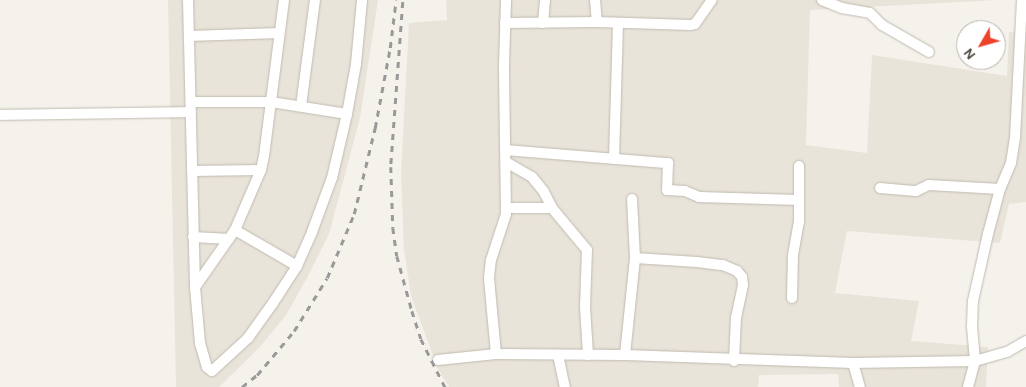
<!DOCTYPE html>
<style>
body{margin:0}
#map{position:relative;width:1026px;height:387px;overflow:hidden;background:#f5f2ec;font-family:Karla,sans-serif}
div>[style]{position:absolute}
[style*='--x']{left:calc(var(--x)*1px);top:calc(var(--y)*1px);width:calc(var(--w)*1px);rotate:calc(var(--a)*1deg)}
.residential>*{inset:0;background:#e9e4da}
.roads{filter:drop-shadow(0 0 1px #c0baaf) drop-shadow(0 0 1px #c0baaf)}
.street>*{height:10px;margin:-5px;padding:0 5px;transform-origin:5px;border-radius:5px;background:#fff}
.rail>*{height:2.5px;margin-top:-1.25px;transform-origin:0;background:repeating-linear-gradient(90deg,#999 0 6px,transparent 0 12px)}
span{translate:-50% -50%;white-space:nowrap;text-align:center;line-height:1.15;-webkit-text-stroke:4px #fff;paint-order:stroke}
.north{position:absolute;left:956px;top:20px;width:50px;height:50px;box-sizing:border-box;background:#fff;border:1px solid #b6b4b0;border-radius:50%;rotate:232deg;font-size:14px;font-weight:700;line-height:20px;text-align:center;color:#49433a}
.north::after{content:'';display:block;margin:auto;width:18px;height:22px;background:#ef4129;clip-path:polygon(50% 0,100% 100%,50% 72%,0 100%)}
</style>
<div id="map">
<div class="residential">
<i style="clip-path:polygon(168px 0,378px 0,360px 118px,329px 234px,307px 278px,286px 315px,260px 347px,219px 387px,176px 387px)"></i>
<i style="clip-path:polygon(446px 0,997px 0,810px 10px,806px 145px,867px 153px,872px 55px,1007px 76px,1009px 32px,1026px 33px,1026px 202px,1009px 204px,1000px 243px,847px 231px,835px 293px,919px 301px,911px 341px,988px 347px,986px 387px,839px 387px,838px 374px,759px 375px,758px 387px,449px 387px,438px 369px,411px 296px,404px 249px,401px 173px,409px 23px,447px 20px)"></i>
</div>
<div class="roads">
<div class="street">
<i style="--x:188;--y:0;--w:287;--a:88.6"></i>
<i style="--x:195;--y:287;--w:56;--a:84.9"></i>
<i style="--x:200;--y:343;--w:25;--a:74"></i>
<i style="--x:207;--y:367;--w:6;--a:39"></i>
<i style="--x:212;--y:371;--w:49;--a:-42.5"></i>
<i style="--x:248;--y:338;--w:43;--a:-54.5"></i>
<i style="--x:273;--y:303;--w:44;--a:-57"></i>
<i style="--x:297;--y:266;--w:37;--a:-66"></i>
<i style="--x:312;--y:232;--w:58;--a:-69.7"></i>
<i style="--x:332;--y:178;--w:66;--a:-76.8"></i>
<i style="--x:347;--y:114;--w:51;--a:-79.8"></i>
<i style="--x:356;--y:64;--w:64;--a:-84.6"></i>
<i style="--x:595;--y:0;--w:22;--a:85"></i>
<i style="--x:822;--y:0;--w:22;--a:22"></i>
<i style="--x:842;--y:8;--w:28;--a:10"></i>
<i style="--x:870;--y:13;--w:17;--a:45"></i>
<i style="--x:882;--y:25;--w:54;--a:29.9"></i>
<i style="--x:505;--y:23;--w:92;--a:-0.6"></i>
<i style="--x:597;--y:22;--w:93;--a:1.8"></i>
<i style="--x:690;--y:25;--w:5;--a:-11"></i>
<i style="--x:695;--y:24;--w:29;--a:-55"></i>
<i style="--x:543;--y:23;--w:23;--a:-85"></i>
<i style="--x:189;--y:36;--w:90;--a:-1.9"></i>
<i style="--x:191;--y:102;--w:80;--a:0"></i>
<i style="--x:271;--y:102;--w:77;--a:9"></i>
<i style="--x:301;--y:106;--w:107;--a:-82.5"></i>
<i style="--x:0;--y:115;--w:191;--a:-0.9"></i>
<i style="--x:505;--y:150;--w:164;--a:4.6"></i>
<i style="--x:668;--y:163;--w:27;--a:92"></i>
<i style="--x:667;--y:190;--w:18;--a:3"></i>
<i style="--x:685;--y:191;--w:15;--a:23"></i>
<i style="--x:699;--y:197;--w:100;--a:1.7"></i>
<i style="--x:614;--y:159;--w:136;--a:-88.3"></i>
<i style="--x:506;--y:162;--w:30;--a:30"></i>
<i style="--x:532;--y:177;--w:19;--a:51"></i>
<i style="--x:544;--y:192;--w:18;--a:63"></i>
<i style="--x:552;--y:208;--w:55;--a:50.2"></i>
<i style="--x:587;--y:250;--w:57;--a:92"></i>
<i style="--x:585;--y:307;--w:48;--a:86.4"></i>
<i style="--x:192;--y:171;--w:69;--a:-0.8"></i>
<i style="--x:880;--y:188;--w:36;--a:5"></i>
<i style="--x:916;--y:191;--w:14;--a:-25"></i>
<i style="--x:929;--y:185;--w:71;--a:3.2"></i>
<i style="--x:506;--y:208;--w:46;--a:0"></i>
<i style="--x:235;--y:230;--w:72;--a:30.1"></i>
<i style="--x:193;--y:237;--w:36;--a:3"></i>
<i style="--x:635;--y:258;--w:62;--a:3.7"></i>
<i style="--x:697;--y:262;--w:26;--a:7"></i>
<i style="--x:723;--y:265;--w:15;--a:23"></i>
<i style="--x:737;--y:271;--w:8;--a:50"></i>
<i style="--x:742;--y:277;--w:8;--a:83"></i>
<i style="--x:743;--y:285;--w:33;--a:102"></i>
<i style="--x:736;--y:317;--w:44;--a:92.6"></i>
<i style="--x:195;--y:287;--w:70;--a:-54.9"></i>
<i style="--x:235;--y:230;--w:65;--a:-66.6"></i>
<i style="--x:261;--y:170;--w:14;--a:-78"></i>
<i style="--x:264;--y:156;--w:157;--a:-82.7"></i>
<i style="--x:792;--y:298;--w:43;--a:-88.7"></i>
<i style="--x:793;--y:255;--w:34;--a:-80"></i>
<i style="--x:799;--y:222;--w:56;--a:-90"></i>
<i style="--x:496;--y:354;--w:76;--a:-95.3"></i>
<i style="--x:489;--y:278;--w:18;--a:-84"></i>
<i style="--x:491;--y:260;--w:48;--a:-71.9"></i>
<i style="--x:506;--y:214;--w:149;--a:-90.8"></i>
<i style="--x:504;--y:65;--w:65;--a:-88.2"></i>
<i style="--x:558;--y:355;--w:33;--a:78"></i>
<i style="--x:625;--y:355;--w:98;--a:-84.1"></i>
<i style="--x:635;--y:258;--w:59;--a:-92.9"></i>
<i style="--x:438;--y:360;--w:58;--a:-5.9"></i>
<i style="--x:496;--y:354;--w:129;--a:0.4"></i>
<i style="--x:625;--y:355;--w:228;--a:2"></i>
<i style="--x:853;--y:363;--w:122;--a:-0.9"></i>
<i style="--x:975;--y:361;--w:33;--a:-16"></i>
<i style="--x:1007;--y:352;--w:22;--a:-30"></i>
<i style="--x:853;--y:363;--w:25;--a:74"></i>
<i style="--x:968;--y:387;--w:27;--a:-75"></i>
<i style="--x:975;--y:361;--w:35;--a:-95"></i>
<i style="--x:972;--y:326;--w:25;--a:-88"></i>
<i style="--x:973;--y:301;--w:69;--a:-77.4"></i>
<i style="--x:988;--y:234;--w:47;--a:-75.1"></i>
<i style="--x:1000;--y:189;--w:28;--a:-67"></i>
<i style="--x:1011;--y:163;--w:25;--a:-81"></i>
<i style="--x:1015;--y:138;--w:138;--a:-87.1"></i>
</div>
</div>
<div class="rail">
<i style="--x:403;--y:2;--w:165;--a:94.2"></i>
<i style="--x:391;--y:167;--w:61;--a:88.1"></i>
<i style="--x:393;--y:228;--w:28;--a:82"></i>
<i style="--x:397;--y:256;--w:57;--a:74.7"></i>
<i style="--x:412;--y:311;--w:29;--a:72"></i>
<i style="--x:421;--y:339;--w:54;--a:63.4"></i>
<i style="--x:242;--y:387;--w:19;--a:-39"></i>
<i style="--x:257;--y:375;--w:57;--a:-49.9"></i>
<i style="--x:294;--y:331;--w:62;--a:-58.1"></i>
<i style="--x:327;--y:278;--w:69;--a:-67.1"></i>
<i style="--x:354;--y:214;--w:89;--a:-76.3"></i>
<i style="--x:375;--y:128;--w:81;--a:-79.4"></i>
<i style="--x:390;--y:48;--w:48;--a:-82.9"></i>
</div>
<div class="north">N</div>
</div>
